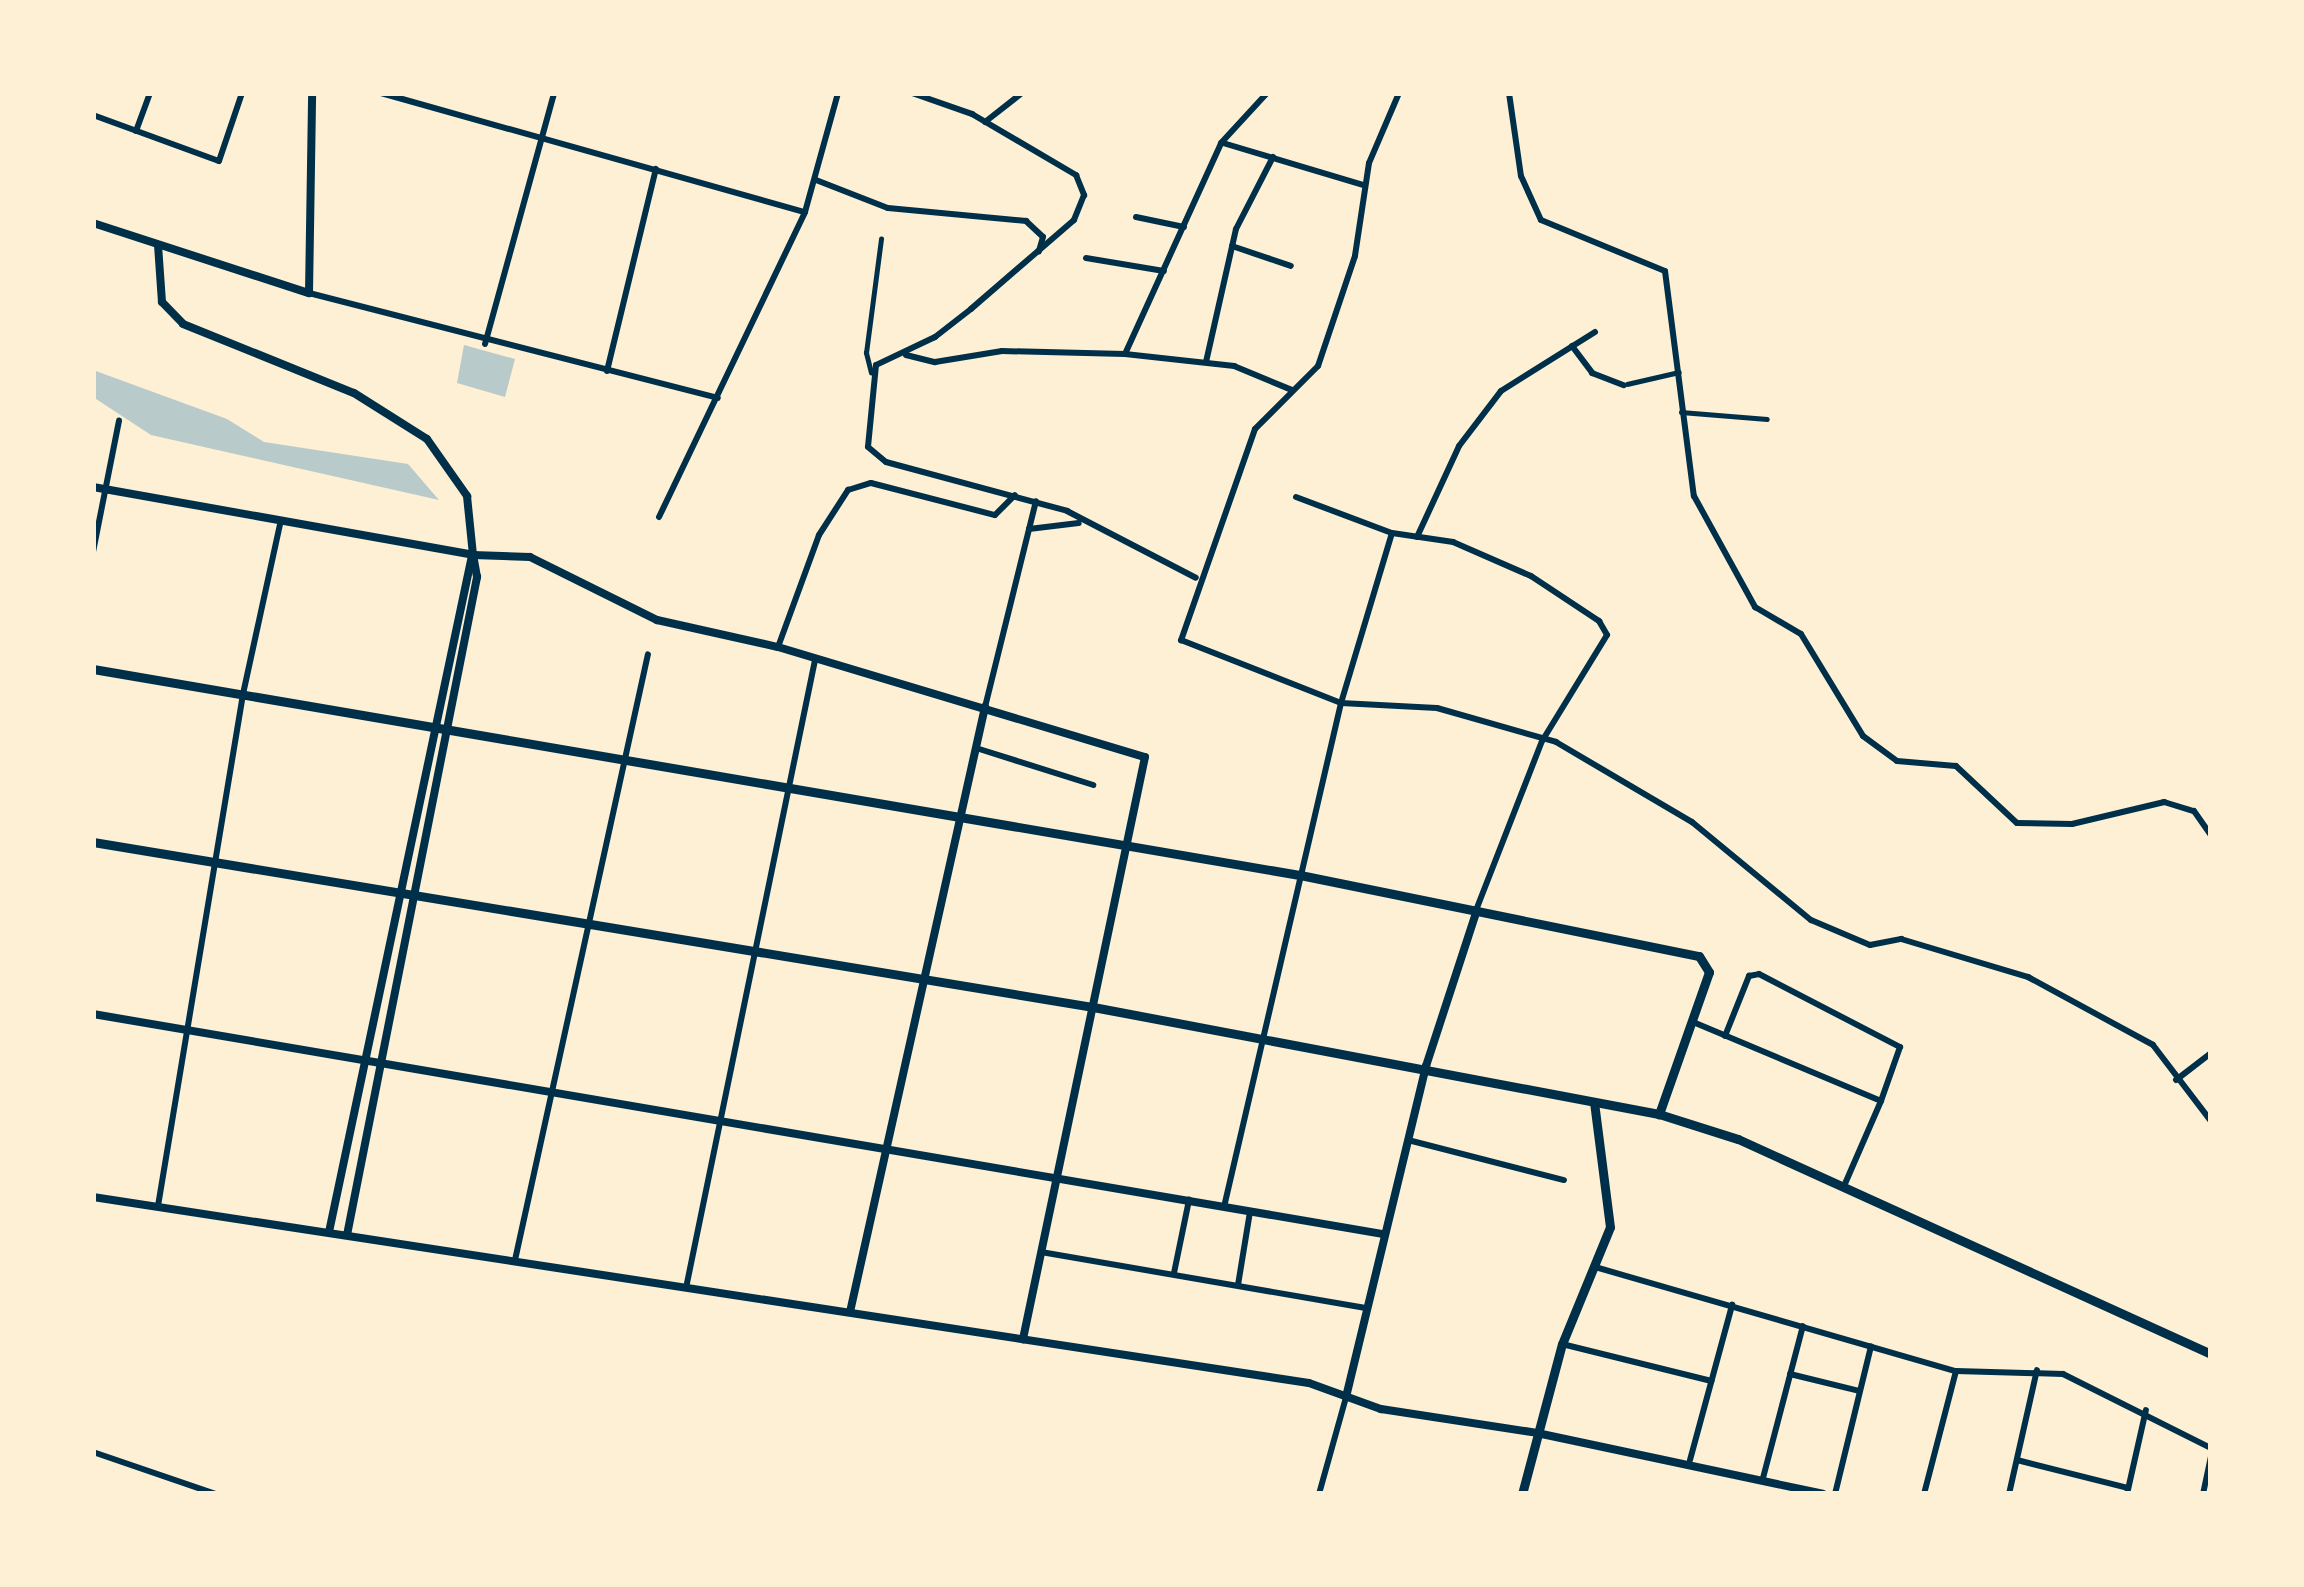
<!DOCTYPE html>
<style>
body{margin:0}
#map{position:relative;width:2304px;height:1587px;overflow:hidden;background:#fdf0d5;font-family:"Varela Round",sans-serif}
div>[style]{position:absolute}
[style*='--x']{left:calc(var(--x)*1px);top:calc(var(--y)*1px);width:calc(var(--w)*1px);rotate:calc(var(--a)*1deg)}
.green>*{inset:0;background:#b9caca}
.pedestrian>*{height:4.5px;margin:-2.25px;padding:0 2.25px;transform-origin:2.25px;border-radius:2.25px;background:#003049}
.minor>*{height:6px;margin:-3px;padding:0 3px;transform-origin:3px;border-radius:3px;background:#003049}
.tertiary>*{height:8px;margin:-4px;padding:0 4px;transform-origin:4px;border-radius:4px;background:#003049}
.secondary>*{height:8px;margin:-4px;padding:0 4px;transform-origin:4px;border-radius:4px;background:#003049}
.primary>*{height:9px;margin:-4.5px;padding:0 4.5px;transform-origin:4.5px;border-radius:4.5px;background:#003049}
span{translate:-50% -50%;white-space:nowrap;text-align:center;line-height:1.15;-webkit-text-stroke:9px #fdf0d5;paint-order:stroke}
.frame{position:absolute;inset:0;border:96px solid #fdf0d5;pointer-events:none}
</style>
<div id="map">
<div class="green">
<i style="clip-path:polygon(464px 345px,515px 359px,505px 397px,457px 383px)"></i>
<i style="clip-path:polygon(93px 370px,227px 419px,264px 442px,408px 464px,439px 500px,151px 435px,93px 397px)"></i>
</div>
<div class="pedestrian">
<i style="--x:871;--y:373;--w:21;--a:-104"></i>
<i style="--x:866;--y:353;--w:115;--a:-82.5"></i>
<i style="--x:1627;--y:384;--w:53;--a:-13"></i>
<i style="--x:1681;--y:412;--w:86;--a:4.7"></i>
</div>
<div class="minor">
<i style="--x:381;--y:93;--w:440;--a:15.7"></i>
<i style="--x:912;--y:93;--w:64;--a:19.3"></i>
<i style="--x:972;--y:114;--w:121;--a:30.4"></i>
<i style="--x:1076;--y:175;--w:22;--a:68"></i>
<i style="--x:1084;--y:195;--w:27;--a:112"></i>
<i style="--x:1074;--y:220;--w:136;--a:139.2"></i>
<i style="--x:971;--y:309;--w:46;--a:142.1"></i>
<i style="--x:935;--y:337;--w:65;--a:154.6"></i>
<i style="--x:876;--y:365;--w:82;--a:95.6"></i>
<i style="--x:868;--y:447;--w:23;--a:40"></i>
<i style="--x:886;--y:462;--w:188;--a:15.1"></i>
<i style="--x:1067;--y:511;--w:145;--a:27.4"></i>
<i style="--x:1399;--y:93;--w:76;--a:113.2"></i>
<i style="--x:1369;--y:163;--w:94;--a:98.6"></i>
<i style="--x:1355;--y:256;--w:116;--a:108.6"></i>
<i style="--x:1318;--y:366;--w:89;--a:135"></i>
<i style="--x:1255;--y:429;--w:224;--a:109.3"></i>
<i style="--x:1181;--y:640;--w:172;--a:21.5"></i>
<i style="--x:1341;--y:703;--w:96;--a:3"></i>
<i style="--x:1437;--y:708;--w:124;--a:15.9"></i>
<i style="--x:1556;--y:742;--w:158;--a:30.5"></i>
<i style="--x:1692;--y:822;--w:154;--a:39.5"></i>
<i style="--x:1811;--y:920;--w:64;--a:23"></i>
<i style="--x:1870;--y:945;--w:32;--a:-11"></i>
<i style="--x:1901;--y:939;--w:133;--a:16.7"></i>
<i style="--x:2028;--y:977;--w:142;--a:28.5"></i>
<i style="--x:2153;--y:1045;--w:96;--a:52.7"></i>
<i style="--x:1509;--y:93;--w:84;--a:81.8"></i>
<i style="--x:1521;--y:176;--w:48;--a:65.6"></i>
<i style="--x:1541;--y:220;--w:134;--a:22.4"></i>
<i style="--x:1665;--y:271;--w:227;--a:82.7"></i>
<i style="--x:1694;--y:496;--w:127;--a:61.2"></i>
<i style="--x:1755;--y:607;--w:53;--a:30.4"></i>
<i style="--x:1801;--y:634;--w:119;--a:58.7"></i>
<i style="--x:1863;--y:736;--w:42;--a:36.3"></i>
<i style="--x:1897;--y:761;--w:59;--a:4.8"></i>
<i style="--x:1956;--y:766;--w:83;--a:43.1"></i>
<i style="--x:2017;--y:823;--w:55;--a:1"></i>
<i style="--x:2072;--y:824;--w:95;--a:-13.4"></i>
<i style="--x:2164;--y:802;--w:31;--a:17"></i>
<i style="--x:2194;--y:811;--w:29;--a:55"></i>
<i style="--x:93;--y:115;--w:134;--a:20.1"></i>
<i style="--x:219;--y:161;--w:72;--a:-71.3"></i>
<i style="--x:985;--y:122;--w:47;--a:-38.1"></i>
<i style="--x:136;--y:131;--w:40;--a:-69.8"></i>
<i style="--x:1223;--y:143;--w:146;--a:16.7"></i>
<i style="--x:816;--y:180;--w:77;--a:21.3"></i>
<i style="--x:888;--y:208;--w:139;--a:5.4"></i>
<i style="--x:1026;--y:221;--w:23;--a:43"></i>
<i style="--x:1043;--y:237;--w:15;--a:106"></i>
<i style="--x:1136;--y:217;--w:49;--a:11.8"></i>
<i style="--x:1232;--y:246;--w:62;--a:18.7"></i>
<i style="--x:1086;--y:258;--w:79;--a:9.5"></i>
<i style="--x:309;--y:293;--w:422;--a:14.4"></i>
<i style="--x:485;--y:344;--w:260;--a:-74.6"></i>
<i style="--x:1572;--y:346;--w:34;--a:53"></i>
<i style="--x:1592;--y:373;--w:34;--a:21"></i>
<i style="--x:1125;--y:354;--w:232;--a:-65.5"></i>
<i style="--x:1221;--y:143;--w:68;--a:-47.4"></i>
<i style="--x:906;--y:355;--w:30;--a:14"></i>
<i style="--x:935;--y:362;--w:68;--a:-9.3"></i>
<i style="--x:1002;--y:351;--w:123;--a:1.4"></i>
<i style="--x:1125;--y:354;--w:110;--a:6.3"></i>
<i style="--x:1234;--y:366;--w:63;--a:22.5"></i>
<i style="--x:1206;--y:362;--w:136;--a:-77.3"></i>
<i style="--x:1236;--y:229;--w:81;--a:-62.8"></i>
<i style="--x:607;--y:371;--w:208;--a:-76.4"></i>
<i style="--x:1296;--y:497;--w:103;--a:20.6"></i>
<i style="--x:1392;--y:533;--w:62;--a:8.4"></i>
<i style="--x:1453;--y:542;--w:85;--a:23.6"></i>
<i style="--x:1531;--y:576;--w:82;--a:33.5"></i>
<i style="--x:1599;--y:621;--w:16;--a:60"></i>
<i style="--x:1607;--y:635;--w:124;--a:121.5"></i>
<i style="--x:1542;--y:741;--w:179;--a:111.3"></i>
<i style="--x:659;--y:517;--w:338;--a:-64.4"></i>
<i style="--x:805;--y:212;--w:123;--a:-74.5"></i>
<i style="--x:1029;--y:529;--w:50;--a:-6.8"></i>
<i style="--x:1417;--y:537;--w:100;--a:-65.2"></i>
<i style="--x:1459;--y:446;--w:69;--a:-52.6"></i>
<i style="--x:1501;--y:391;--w:111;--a:-32.1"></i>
<i style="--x:93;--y:552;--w:134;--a:-78.8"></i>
<i style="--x:778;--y:647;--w:119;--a:-69.9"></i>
<i style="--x:819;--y:535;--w:54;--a:-57.2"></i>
<i style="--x:848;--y:490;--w:24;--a:-17"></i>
<i style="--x:871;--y:483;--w:128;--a:14.5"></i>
<i style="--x:995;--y:515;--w:28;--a:-45"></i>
<i style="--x:985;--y:707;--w:212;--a:-76.1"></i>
<i style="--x:976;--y:748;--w:123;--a:17.5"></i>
<i style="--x:1693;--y:1022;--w:204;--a:22.8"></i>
<i style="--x:1881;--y:1101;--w:93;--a:113.5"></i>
<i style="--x:1725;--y:1036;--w:65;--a:-68.2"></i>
<i style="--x:1749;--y:976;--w:10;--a:-11"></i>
<i style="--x:1759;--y:974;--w:159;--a:27.4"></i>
<i style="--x:1900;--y:1047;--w:57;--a:109.4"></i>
<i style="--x:2176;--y:1080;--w:44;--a:-37.6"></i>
<i style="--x:1408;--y:1140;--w:161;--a:14.4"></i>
<i style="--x:158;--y:1206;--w:519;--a:-80.57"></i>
<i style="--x:243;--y:694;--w:178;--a:-77.7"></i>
<i style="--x:1224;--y:1207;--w:517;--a:-76.93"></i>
<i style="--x:1341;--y:703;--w:177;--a:-73.3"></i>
<i style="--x:1041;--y:1252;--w:328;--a:9.8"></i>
<i style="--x:515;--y:1260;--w:620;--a:-77.62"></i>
<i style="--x:1595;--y:1267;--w:376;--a:16.1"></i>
<i style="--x:1956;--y:1371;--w:107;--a:1.6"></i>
<i style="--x:2063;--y:1374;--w:165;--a:26.6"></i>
<i style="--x:1174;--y:1273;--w:75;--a:-78.4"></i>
<i style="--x:1238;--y:1285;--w:74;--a:-80.7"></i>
<i style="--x:686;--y:1288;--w:641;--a:-78.39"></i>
<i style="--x:1562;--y:1344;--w:154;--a:13.9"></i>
<i style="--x:1790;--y:1374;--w:71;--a:13.8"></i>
<i style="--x:93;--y:1452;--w:130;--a:18.9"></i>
<i style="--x:1690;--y:1460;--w:161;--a:-74.8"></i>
<i style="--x:2017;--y:1460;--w:114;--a:14.2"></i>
<i style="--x:1763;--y:1478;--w:157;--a:-75.3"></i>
<i style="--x:1319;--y:1494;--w:101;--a:-74.4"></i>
<i style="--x:1835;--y:1494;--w:152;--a:-76.3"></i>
<i style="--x:1924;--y:1494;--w:127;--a:-75.4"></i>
<i style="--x:2009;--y:1494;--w:127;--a:-77.3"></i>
<i style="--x:2127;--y:1494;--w:86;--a:-77.3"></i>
<i style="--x:2203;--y:1494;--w:39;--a:-78"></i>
</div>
<div class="tertiary">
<i style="--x:93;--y:223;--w:227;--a:18"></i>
<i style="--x:309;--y:293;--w:200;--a:-89.1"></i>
<i style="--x:158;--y:245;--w:57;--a:86"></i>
<i style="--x:162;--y:302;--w:30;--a:46"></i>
<i style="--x:183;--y:324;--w:184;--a:22"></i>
<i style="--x:354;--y:393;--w:86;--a:32.2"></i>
<i style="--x:427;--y:439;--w:70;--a:54.9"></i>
<i style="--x:467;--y:496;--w:59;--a:84.2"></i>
<i style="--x:473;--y:555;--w:57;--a:2"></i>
<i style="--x:530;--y:557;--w:142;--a:26.4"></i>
<i style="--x:657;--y:620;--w:124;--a:12.6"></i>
<i style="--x:778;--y:647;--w:383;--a:16.7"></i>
<i style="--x:1145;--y:757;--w:595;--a:101.84"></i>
<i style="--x:93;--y:1014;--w:1309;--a:9.68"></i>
<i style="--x:850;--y:1312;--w:620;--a:-77.42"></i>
<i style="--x:1346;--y:1397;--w:341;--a:-76.4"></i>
<i style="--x:1426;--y:1066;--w:164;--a:-71.9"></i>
<i style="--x:1537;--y:1433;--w:292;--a:12"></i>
</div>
<div class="secondary">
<i style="--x:93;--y:487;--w:386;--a:10.1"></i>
<i style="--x:93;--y:1197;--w:1230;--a:8.7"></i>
<i style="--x:1309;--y:1383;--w:77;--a:19.9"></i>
<i style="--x:1381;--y:1409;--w:158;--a:8.7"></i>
<i style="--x:329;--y:1232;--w:691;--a:-78.06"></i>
<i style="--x:347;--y:1235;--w:671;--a:-78.82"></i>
<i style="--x:477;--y:577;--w:22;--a:-100"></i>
</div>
<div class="primary">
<i style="--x:93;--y:669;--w:1224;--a:9.69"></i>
<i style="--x:1300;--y:875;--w:407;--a:11.5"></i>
<i style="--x:1699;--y:956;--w:19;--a:58"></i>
<i style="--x:1709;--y:972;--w:151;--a:109.4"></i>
<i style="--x:93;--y:842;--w:1014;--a:9.37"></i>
<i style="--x:1093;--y:1007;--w:576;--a:10.71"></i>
<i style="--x:1659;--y:1114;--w:83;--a:17.6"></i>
<i style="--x:1738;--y:1139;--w:520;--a:24.44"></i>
<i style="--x:1522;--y:1494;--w:155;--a:-75.1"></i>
<i style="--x:1562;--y:1344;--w:126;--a:-67.7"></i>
<i style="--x:1610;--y:1227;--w:126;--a:-97.3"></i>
</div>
<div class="frame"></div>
</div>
